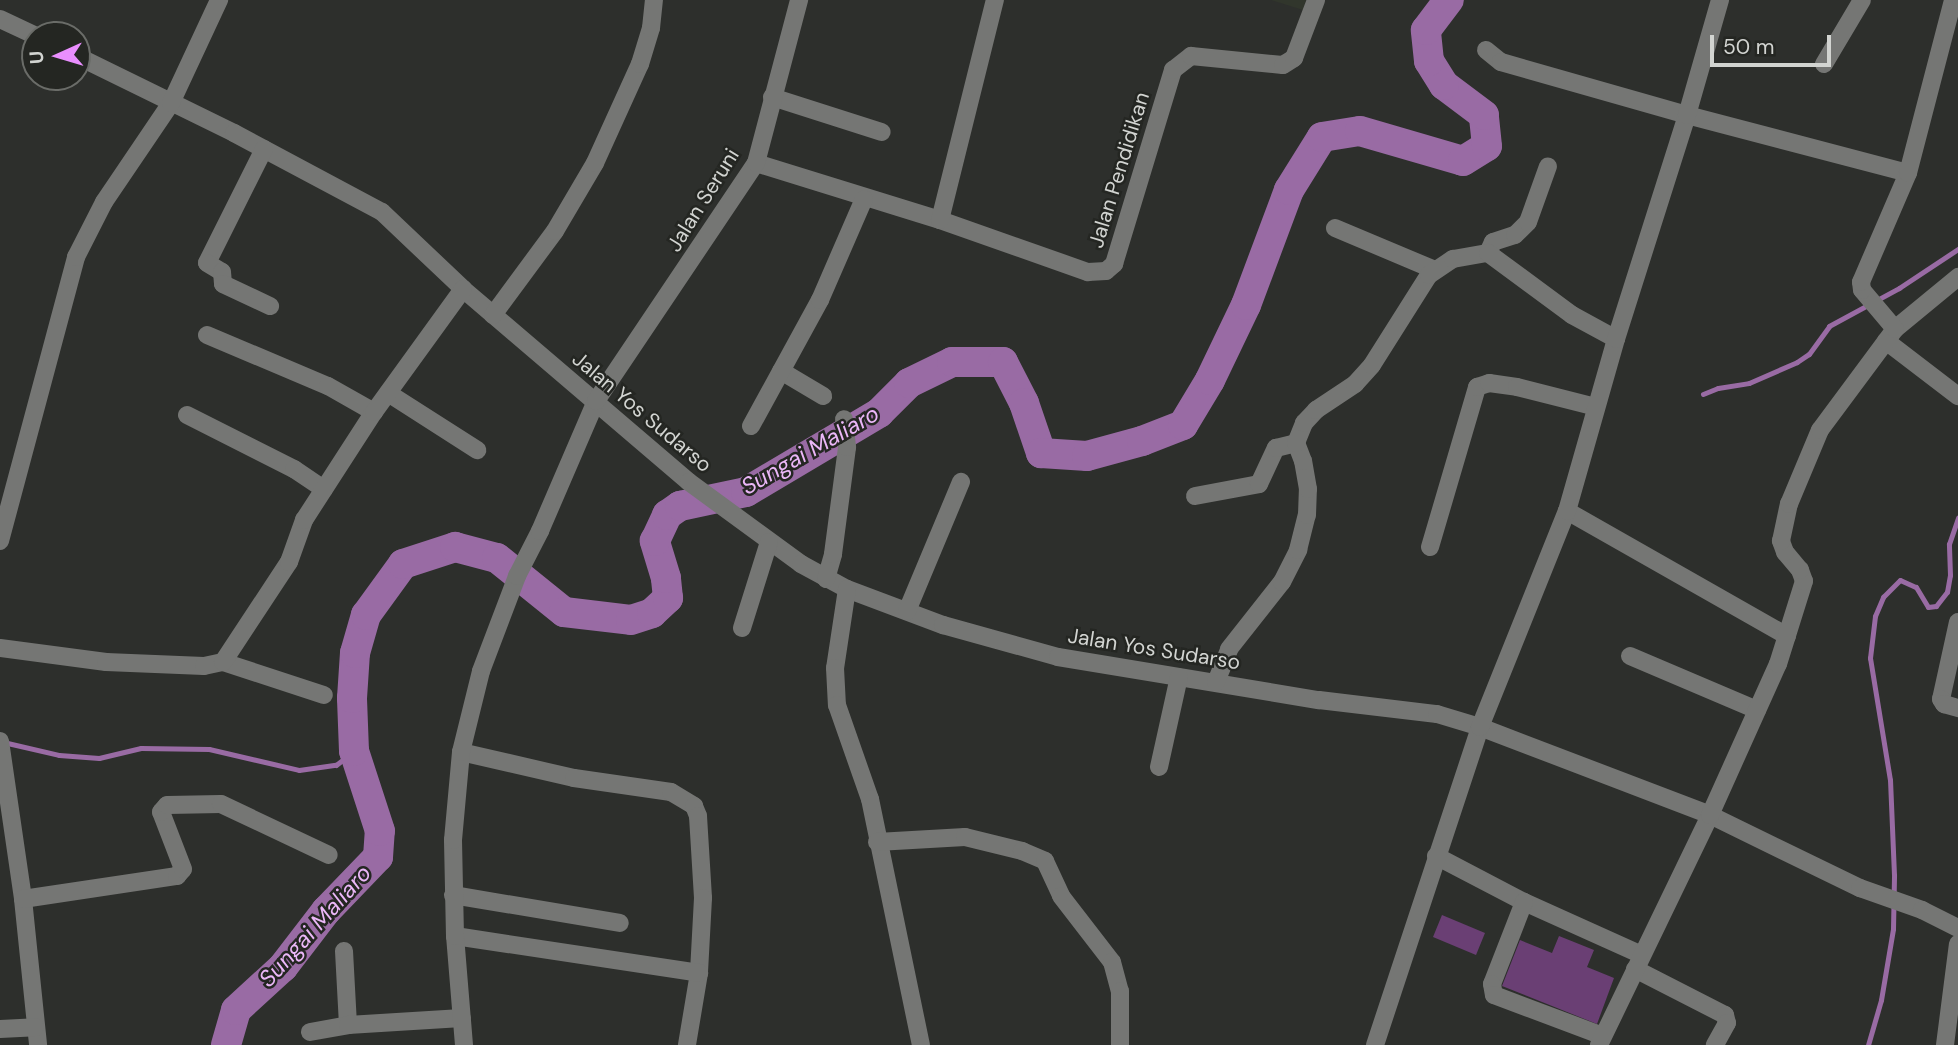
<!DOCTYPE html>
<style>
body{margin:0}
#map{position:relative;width:1958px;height:1045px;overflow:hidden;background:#2d2f2c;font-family:"DM Sans",sans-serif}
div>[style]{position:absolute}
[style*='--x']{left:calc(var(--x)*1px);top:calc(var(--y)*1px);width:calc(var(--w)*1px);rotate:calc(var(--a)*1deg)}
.built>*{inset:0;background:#31362c}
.green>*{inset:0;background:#6a3f74}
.stream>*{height:5px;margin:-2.5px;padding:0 2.5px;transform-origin:2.5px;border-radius:2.5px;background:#996ba4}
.river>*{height:30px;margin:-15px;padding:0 15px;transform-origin:15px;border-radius:15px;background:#996ba4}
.minor>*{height:18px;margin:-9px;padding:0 9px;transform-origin:9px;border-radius:9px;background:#757674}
span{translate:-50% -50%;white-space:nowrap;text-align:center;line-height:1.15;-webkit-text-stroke:5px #242622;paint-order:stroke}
.street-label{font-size:21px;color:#d2d4d1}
.water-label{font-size:23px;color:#ebb7f8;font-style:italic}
.north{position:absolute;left:21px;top:21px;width:70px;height:70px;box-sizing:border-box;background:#242622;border:2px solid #6a6c68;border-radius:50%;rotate:266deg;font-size:19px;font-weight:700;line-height:28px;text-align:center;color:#d2d4d1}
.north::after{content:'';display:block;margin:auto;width:24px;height:32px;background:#e98efe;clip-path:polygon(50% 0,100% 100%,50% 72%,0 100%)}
.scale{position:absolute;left:1710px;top:35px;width:121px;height:32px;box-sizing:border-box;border:4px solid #d2d4d1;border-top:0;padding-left:9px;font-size:21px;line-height:24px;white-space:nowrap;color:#d2d4d1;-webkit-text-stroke:5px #242622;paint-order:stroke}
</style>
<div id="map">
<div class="built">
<i style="clip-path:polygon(1271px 0,1306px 0,1303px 10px)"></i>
</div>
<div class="green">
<i style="clip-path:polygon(1442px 915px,1485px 933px,1476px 955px,1433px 937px)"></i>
<i style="clip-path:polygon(1559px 936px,1594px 950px,1587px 967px,1614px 978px,1597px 1024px,1502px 986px,1520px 940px,1552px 953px)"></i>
</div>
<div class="stream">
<i style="--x:1703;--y:394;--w:16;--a:-22"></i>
<i style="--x:1718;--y:388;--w:31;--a:-9"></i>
<i style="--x:1749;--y:383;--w:52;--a:-23.6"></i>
<i style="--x:1797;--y:362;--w:14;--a:-34"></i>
<i style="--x:1809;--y:354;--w:34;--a:-54"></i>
<i style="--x:1829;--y:326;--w:80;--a:-28.5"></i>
<i style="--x:1899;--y:288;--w:71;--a:-33.5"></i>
<i style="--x:3;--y:742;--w:57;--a:13.1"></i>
<i style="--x:59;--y:755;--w:40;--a:4.3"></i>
<i style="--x:99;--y:758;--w:43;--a:-13.4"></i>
<i style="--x:141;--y:748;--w:68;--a:0.8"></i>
<i style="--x:209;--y:749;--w:92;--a:13.1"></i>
<i style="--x:299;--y:770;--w:37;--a:-8"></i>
<i style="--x:336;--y:765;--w:23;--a:-38"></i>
<i style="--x:1868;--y:1045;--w:47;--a:-73.9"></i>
<i style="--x:1881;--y:1000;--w:72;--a:-80.4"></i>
<i style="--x:1893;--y:929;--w:54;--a:-88.9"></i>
<i style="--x:1894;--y:875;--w:95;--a:-92.4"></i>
<i style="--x:1890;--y:780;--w:124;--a:-99.3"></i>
<i style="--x:1870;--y:658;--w:42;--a:-83.2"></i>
<i style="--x:1875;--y:616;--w:21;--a:-67"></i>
<i style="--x:1883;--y:597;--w:24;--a:-45"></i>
<i style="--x:1900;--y:580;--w:17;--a:24"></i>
<i style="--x:1916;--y:587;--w:23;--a:59"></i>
<i style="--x:1928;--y:607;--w:8;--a:-7"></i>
<i style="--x:1936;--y:606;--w:18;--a:-52"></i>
<i style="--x:1947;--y:592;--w:17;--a:-80"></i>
<i style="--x:1950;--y:575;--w:31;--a:-92"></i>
<i style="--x:1949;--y:544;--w:28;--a:-71"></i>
</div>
<div class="river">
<i style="--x:226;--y:1045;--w:36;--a:-74"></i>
<i style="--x:236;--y:1010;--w:64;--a:-42.5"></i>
<i style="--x:283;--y:967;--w:71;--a:-52.5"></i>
<i style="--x:326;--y:911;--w:75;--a:-46.1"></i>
<i style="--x:378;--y:857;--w:26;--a:-86"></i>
<i style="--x:380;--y:831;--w:84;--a:-108"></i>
<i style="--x:354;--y:751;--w:53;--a:-92.2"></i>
<i style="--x:352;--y:698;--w:45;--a:-86.2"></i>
<i style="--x:355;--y:653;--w:40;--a:-74"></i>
<i style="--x:366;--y:615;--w:63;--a:-54"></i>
<i style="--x:403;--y:564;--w:55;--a:-18.1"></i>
<i style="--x:455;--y:547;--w:43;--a:14.7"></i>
<i style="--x:497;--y:558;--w:86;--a:38.9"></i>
<i style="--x:564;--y:612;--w:67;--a:6.8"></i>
<i style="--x:631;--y:620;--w:22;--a:-18"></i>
<i style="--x:652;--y:613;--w:22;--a:-43"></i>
<i style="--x:668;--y:598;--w:20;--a:-96"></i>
<i style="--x:666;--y:578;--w:39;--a:-107"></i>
<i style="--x:655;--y:541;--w:29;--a:-65"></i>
<i style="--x:667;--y:515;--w:16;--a:-35"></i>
<i style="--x:680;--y:506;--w:67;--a:-12"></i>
<i style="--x:746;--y:492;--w:155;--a:-30.7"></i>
<i style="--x:879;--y:413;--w:42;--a:-45"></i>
<i style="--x:909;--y:383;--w:48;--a:-26"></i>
<i style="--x:952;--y:362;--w:51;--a:0"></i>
<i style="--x:1003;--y:362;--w:46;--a:62.9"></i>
<i style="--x:1024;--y:403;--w:53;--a:71.2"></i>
<i style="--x:1041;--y:453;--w:46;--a:3.7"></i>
<i style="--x:1087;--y:456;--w:57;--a:-15.3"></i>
<i style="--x:1142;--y:441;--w:44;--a:-21.3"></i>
<i style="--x:1183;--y:425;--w:52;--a:-59"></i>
<i style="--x:1210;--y:380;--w:83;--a:-64.4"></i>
<i style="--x:1246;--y:305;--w:123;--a:-69.5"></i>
<i style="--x:1289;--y:190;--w:62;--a:-58.1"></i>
<i style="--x:1322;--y:137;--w:38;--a:-9"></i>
<i style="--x:1360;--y:131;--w:107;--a:16.2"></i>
<i style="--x:1463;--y:161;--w:28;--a:-32"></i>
<i style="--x:1487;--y:146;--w:31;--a:-96"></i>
<i style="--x:1484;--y:115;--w:50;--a:-143.1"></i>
<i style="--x:1444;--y:85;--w:28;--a:-122"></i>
<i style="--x:1429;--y:61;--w:31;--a:-96"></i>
<i style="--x:1426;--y:30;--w:38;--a:-53"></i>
</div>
<div class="minor">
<i style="--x:0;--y:19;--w:38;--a:25"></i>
<i style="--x:1486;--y:50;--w:19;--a:39"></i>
<i style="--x:1501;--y:62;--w:193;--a:15.9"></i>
<i style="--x:1687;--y:115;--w:228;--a:14.7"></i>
<i style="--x:77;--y:56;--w:175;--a:26.1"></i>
<i style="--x:234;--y:133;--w:168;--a:28.1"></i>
<i style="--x:382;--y:212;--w:112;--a:43.5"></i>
<i style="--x:463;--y:289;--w:297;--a:40.5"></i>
<i style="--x:689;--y:482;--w:139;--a:36.2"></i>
<i style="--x:801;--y:564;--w:52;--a:28.5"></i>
<i style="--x:847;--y:589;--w:103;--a:20.6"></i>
<i style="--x:943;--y:625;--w:119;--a:15.5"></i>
<i style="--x:1058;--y:657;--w:265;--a:9.4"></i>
<i style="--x:1319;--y:700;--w:119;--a:6.8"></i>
<i style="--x:1437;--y:714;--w:45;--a:16.8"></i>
<i style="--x:1480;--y:727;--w:246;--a:20.9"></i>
<i style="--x:1710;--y:815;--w:167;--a:26"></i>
<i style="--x:1860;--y:888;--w:66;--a:19.5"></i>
<i style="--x:1922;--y:910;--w:40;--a:26.6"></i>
<i style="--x:1824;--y:64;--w:74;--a:-59.3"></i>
<i style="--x:772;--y:97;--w:115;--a:17.7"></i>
<i style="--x:264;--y:149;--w:127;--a:116.6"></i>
<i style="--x:207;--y:263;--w:17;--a:31"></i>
<i style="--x:222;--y:272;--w:12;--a:85"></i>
<i style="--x:223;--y:284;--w:52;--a:25.1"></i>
<i style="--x:756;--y:163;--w:193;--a:17.2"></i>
<i style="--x:940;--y:220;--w:157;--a:19.4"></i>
<i style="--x:1088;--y:272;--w:18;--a:-3"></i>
<i style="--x:1106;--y:271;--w:11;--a:-41"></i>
<i style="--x:1114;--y:264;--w:203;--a:-73.1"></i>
<i style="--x:1173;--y:70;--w:23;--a:-38"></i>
<i style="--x:1191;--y:56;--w:92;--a:5.6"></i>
<i style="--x:1283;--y:65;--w:13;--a:-32"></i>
<i style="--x:1294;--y:58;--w:62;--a:-69.2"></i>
<i style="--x:940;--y:220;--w:227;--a:-76"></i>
<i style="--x:1335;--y:228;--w:108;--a:22.8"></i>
<i style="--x:1488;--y:253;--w:12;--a:-66"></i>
<i style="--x:1493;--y:242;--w:23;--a:-18"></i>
<i style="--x:1515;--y:235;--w:18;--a:-45"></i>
<i style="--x:1528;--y:222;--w:59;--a:-70.3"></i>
<i style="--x:493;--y:315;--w:104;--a:-53.6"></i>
<i style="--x:555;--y:231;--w:79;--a:-59.5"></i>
<i style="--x:595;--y:163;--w:109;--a:-65.6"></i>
<i style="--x:640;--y:64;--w:38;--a:-73"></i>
<i style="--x:651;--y:28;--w:28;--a:-84"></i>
<i style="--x:1895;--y:329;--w:82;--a:-39.5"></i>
<i style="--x:207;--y:335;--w:131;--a:22.9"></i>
<i style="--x:328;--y:386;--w:53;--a:29.5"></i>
<i style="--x:1886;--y:341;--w:91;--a:37.4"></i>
<i style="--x:781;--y:371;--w:49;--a:30.8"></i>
<i style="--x:388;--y:393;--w:106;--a:32.6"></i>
<i style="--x:187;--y:415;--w:120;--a:26.8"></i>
<i style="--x:294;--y:469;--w:36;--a:34"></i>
<i style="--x:751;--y:426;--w:144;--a:-61.3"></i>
<i style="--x:820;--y:300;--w:110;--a:-66.5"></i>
<i style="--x:1195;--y:496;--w:65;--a:-10.6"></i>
<i style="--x:1259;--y:484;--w:40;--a:-65"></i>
<i style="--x:1276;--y:448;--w:21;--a:-14"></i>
<i style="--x:1567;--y:511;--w:253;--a:29.6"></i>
<i style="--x:0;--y:541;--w:294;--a:-75"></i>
<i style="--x:76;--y:257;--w:62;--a:-63"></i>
<i style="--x:104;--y:202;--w:120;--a:-55.9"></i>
<i style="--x:171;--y:103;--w:114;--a:-65"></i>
<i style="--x:1430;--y:547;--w:167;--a:-73.6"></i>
<i style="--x:1477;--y:387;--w:13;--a:-18"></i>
<i style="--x:1489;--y:383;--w:28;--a:8"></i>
<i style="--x:1517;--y:387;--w:81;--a:14.2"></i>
<i style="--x:826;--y:579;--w:26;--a:-74"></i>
<i style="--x:833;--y:554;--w:108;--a:-82.5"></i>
<i style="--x:847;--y:447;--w:28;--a:-96"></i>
<i style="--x:847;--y:589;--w:80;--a:98.6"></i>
<i style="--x:835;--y:668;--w:37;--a:87"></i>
<i style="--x:837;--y:705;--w:100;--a:70.7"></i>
<i style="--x:870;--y:799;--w:251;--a:78.3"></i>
<i style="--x:907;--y:611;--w:140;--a:-67.3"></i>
<i style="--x:1958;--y:622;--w:79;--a:102.4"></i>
<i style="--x:1941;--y:699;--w:6;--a:59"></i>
<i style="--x:1944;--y:704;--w:15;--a:16"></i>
<i style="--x:742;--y:628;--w:90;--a:-72.6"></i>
<i style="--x:0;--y:648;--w:107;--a:7.5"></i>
<i style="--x:106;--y:662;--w:98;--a:2.3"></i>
<i style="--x:204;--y:666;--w:19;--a:-12"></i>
<i style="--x:223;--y:662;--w:106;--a:18.1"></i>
<i style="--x:1630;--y:656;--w:138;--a:23"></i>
<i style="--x:223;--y:662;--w:120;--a:-56.6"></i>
<i style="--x:289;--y:562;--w:45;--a:-70.3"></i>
<i style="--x:304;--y:520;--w:129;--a:-57.1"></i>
<i style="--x:374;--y:412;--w:152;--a:-54.1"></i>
<i style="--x:1216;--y:682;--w:35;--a:-68"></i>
<i style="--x:1229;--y:649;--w:85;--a:-51.7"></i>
<i style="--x:1282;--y:582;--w:36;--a:-63"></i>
<i style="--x:1298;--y:550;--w:36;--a:-76"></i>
<i style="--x:1307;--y:515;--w:26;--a:-88"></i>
<i style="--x:1308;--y:489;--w:28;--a:-100"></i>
<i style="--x:1303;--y:461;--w:19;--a:-111"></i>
<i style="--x:1296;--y:443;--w:22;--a:-68"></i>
<i style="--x:1304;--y:423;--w:18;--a:-47"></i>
<i style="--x:1316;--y:410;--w:47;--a:-33.7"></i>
<i style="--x:1355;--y:384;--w:25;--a:-48"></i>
<i style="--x:1372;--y:365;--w:107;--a:-57.7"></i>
<i style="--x:1429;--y:275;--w:29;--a:-34"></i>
<i style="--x:1453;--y:259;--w:36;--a:-10"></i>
<i style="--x:1488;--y:253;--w:104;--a:36.4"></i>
<i style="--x:1572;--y:315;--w:50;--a:28.6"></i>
<i style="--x:0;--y:741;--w:160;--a:81.7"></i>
<i style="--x:23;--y:899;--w:147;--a:84.1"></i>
<i style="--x:461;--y:752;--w:116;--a:13"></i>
<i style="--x:574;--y:778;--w:98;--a:8.2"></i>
<i style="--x:671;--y:792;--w:27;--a:31"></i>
<i style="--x:694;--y:806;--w:11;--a:68"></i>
<i style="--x:698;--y:816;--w:82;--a:86.5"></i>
<i style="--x:703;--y:898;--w:75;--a:93.1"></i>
<i style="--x:699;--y:973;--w:73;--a:99.5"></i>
<i style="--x:1159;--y:767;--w:92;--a:-77.5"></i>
<i style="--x:877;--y:842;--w:88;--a:-3.3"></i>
<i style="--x:965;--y:837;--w:59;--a:13.8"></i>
<i style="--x:1022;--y:851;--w:25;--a:23"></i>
<i style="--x:1045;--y:861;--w:38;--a:65"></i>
<i style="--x:1061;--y:896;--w:83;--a:52.3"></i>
<i style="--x:1112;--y:962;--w:30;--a:75"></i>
<i style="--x:1120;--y:991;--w:54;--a:90"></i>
<i style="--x:1436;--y:856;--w:99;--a:27.6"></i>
<i style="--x:1524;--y:902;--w:129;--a:24.2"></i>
<i style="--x:453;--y:895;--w:169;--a:9.5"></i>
<i style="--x:23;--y:899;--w:156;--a:-8.5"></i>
<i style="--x:177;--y:876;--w:9;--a:-49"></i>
<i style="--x:183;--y:869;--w:61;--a:-111.1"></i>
<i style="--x:161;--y:812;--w:9;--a:-49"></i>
<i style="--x:167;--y:805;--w:54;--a:-1.1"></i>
<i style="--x:221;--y:804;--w:119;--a:25.3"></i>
<i style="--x:1524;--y:902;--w:88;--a:111.3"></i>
<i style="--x:1492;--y:984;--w:11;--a:80"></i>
<i style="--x:1494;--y:995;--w:116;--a:20.6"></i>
<i style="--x:455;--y:936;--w:247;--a:8.6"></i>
<i style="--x:344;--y:951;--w:74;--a:86.9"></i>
<i style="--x:1635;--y:969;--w:101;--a:27.1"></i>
<i style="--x:1725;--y:1015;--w:8;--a:76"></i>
<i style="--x:1727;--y:1023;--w:25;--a:119"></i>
<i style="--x:0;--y:1029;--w:35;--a:-3"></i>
<i style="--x:310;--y:1032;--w:39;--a:-10"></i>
<i style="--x:348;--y:1025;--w:114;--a:-3.5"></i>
<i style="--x:464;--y:1045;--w:109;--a:-94.7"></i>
<i style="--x:455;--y:936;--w:96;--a:-91.2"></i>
<i style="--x:453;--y:840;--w:88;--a:-84.8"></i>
<i style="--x:461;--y:752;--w:83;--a:-76.1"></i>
<i style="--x:481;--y:671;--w:102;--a:-69.2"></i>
<i style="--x:517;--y:576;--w:51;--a:-62.9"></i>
<i style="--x:540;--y:531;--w:142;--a:-66.7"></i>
<i style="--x:596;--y:401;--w:287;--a:-56.1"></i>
<i style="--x:756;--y:163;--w:169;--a:-75.2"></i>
<i style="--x:1375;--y:1045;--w:335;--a:-71.7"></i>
<i style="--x:1480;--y:727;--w:233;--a:-68.1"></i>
<i style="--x:1567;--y:511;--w:179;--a:-74.1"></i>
<i style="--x:1616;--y:339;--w:235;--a:-72.4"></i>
<i style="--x:1687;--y:115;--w:120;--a:-74"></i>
<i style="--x:1599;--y:1045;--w:255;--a:-64.2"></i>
<i style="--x:1710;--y:815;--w:166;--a:-65.8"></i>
<i style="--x:1778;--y:664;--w:87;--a:-72.6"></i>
<i style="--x:1804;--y:581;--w:12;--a:-110"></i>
<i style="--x:1800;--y:570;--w:23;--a:-130"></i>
<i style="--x:1785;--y:552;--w:12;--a:-110"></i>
<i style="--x:1781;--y:541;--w:38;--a:-78"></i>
<i style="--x:1789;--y:504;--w:80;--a:-67.3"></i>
<i style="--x:1820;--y:430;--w:126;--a:-53.4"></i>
<i style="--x:1895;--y:329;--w:51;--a:-130.2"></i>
<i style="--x:1862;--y:290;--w:8;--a:-97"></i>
<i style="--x:1861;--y:282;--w:119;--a:-66.7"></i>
<i style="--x:1908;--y:173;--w:179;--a:-75.4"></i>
<i style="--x:1945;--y:1045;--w:102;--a:-82.7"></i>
</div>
<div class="street-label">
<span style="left:1119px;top:170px;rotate:-73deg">Jalan Pendidikan</span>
<span style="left:703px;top:200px;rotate:-58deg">Jalan Seruni</span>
<span style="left:642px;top:412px;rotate:40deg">Jalan Yos Sudarso</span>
<span style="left:1154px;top:649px;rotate:9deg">Jalan Yos Sudarso</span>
</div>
<div class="water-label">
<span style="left:810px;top:450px;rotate:-30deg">Sungai Maliaro</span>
<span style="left:315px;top:926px;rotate:-48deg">Sungai Maliaro</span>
</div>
<div class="north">U</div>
<div class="scale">50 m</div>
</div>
